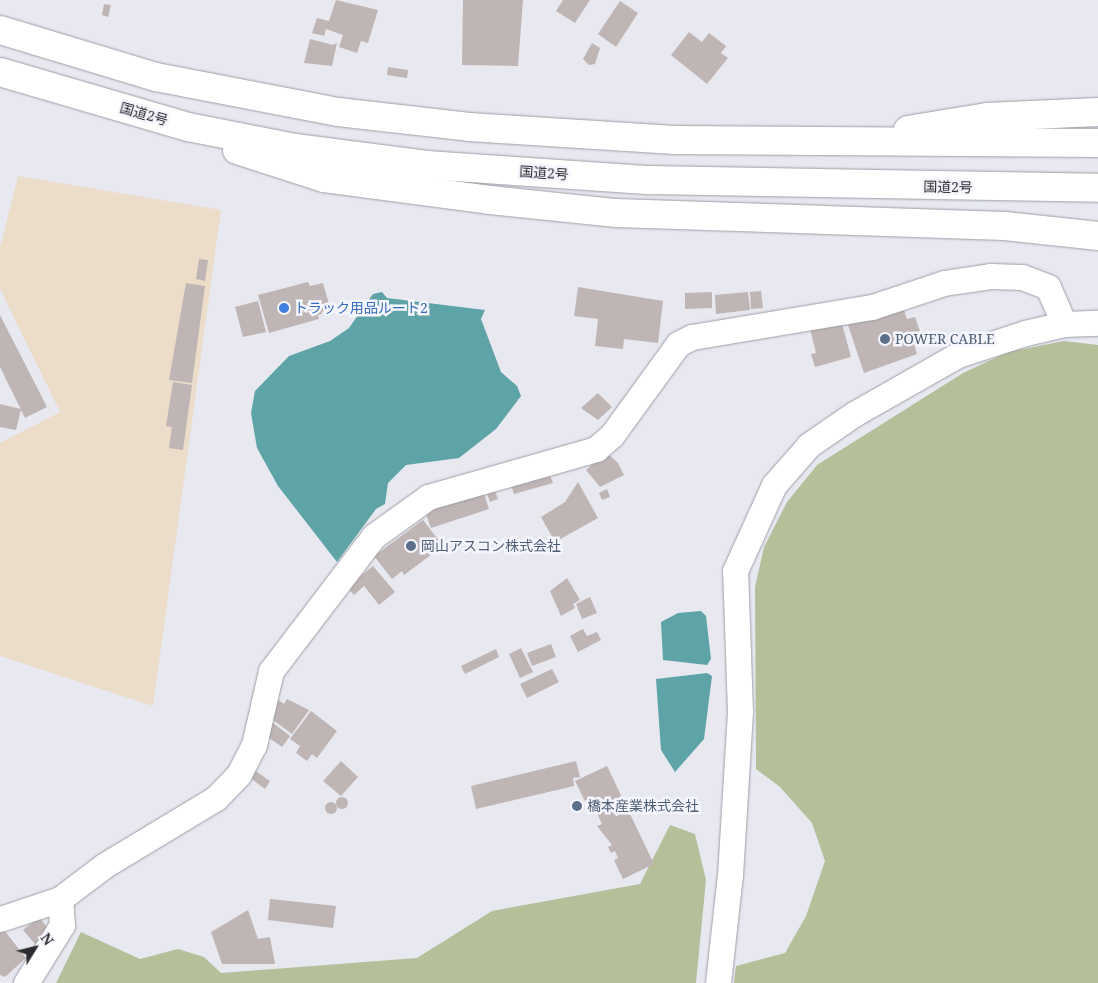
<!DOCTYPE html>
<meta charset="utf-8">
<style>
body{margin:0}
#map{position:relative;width:1098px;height:983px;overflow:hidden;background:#e8e8f1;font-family:"Noto Serif","Noto Sans JP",serif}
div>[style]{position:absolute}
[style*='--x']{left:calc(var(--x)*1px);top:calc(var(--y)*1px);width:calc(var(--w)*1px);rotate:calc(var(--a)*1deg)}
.industrial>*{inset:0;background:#ebddca}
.green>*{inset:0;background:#b5bf9a}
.water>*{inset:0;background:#5ea4a6}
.building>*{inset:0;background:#bfb5b4}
.round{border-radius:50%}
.roads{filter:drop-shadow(0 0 1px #9d9ea6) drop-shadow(0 0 1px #9d9ea6)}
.minor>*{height:25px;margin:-12.5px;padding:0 12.5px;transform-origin:12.5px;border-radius:12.5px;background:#fff}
.highway>*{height:28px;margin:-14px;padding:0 14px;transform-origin:14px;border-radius:14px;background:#fff}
.dots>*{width:14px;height:14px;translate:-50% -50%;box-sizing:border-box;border:2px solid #f5f5fe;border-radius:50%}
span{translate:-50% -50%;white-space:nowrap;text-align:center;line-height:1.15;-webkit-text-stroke:5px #f5f5fe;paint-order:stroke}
.street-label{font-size:14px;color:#2d2d31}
.shop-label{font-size:14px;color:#366cbe}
.left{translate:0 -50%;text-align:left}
.service-label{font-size:14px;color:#4e5e75}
.north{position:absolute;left:10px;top:923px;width:50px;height:50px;-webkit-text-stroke:4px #f5f5fe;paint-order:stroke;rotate:54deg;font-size:14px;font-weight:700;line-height:20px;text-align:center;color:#2d2d31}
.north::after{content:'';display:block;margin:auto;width:18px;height:22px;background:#2d2d31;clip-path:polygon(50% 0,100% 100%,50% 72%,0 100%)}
</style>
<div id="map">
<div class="industrial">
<i style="clip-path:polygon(18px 176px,221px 210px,153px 706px,0 656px,0 443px,60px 412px,0 289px,0 248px)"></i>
</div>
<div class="green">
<i style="clip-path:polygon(1064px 341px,1098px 345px,1098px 983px,734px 983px,736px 966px,785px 953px,806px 916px,825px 861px,812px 823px,780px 787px,756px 769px,755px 587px,764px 547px,787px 502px,817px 465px,963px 373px,1008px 352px)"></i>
<i style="clip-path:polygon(670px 825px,695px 834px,706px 880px,696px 983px,56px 983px,81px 932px,140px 959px,178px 949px,204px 957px,221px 973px,417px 958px,492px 911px,640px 884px)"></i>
</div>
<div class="water">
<i style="clip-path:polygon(382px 292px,387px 298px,485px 310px,481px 319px,501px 372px,517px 386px,521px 396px,496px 429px,459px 458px,406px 465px,388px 483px,385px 504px,376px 509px,337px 562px,278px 486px,257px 448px,251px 413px,255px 391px,289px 356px,330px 341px,349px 328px,373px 294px)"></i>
<i style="clip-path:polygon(701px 611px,706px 616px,711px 659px,707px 665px,663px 660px,661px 622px,678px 613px)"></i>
<i style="clip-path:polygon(707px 673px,712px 676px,704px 739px,675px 772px,661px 750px,656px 679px)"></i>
</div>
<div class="building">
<i style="clip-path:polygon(336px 0,378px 10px,368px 43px,361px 41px,357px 53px,339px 47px,343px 35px,326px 29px,324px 36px,312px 33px,317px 18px,329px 21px)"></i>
<i style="clip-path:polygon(463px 0,523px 0,518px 66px,462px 65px)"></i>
<i style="clip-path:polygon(563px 0,590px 0,575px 23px,556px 11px)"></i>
<i style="clip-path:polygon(620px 1px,638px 13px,616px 47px,598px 34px)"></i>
<i style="clip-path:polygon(104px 4px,111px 5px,108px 17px,102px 15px)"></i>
<i style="clip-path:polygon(689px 32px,702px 42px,709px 33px,726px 46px,721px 53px,728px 58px,707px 84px,671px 55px)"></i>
<i style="clip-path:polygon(310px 39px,333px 45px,337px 43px,332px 66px,304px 63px)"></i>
<i style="clip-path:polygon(592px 43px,600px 48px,595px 64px,589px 65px,583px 59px)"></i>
<i style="clip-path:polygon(388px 67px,408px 70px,407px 78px,387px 75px)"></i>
<i style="clip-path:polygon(199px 259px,208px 260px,205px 281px,196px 279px)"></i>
<i style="clip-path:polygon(308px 282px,310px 286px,323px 283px,331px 311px,318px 315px,319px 319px,269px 333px,258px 295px)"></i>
<i style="clip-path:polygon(186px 283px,205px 286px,192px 383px,169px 380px)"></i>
<i style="clip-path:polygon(578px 287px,663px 301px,658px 343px,624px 339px,623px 349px,595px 346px,598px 319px,574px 316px)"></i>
<i style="clip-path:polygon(761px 291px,763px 308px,751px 309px,750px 292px)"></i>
<i style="clip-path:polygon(712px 292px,712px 308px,685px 309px,685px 293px)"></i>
<i style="clip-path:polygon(748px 292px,750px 310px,716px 314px,715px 295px)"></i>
<i style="clip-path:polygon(258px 301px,266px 332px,243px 337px,235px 307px)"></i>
<i style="clip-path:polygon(903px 307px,907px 319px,915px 317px,921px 334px,912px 337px,917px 354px,864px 373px,848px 325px)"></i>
<i style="clip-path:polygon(0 315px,47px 407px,25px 418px,0 367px)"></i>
<i style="clip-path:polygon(841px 320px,851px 357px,815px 367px,811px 354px,816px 353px,810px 329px)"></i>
<i style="clip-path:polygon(173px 382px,192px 385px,183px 450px,169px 448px,172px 427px,166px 426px)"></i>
<i style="clip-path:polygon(598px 393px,612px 407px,598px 420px,581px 408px)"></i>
<i style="clip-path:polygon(0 404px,21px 409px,16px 430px,0 427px)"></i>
<i style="clip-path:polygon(606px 452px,618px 463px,624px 475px,600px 487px,586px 470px)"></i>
<i style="clip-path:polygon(548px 469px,553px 483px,514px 494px,510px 481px)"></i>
<i style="clip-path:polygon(578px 482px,598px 518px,555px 542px,541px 517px,565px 502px)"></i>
<i style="clip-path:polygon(493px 485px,498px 499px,490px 502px,485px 488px)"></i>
<i style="clip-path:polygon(482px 488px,489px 509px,431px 528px,423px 506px)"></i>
<i style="clip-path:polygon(607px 489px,610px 497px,602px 500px,599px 493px)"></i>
<i style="clip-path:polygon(423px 520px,440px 542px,429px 550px,432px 554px,404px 575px,402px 571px,392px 579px,374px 556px)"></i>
<i style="clip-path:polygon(373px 566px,395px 592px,379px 605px,364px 586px,354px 595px,347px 587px)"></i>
<i style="clip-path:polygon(567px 578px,580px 600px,573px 604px,575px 608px,561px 616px,550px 591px)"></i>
<i style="clip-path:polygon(590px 597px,597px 613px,582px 619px,576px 604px)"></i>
<i style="clip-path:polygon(583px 629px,587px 636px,597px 632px,601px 640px,578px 652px,570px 636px)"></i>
<i style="clip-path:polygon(551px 644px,556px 657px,532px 666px,527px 653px)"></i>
<i style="clip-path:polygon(521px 648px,533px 672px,520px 678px,509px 654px)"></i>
<i style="clip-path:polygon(496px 649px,499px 657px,465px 674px,461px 666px)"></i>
<i style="clip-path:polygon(552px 669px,559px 682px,527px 698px,520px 684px)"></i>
<i style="clip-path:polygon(272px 696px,284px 704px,287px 699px,309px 710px,292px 734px,269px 717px)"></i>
<i style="clip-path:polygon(311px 711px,337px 731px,317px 758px,312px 754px,307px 761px,296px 753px,300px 746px,290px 739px)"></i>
<i style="clip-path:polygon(272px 722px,290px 736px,282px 747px,265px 735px)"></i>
<i style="clip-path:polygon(341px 761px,358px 777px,341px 796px,323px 781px)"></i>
<i style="clip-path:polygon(576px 761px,580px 777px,573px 778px,574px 786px,476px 809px,471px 786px)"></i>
<i style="clip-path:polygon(607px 766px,654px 864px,623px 879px,614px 860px,618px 858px,615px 851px,611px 853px,608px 847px,612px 845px,597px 826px,602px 824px,596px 811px,591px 813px,575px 781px)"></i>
<i style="clip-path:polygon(254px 770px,270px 781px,265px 789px,249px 777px)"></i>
<i class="round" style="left:336px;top:797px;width:12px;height:12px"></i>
<i class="round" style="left:325px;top:802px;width:12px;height:12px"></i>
<i style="clip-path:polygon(270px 899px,336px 906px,333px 928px,268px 920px)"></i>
<i style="clip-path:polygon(248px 910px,258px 939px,270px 937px,275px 964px,222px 964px,211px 932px)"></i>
<i style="clip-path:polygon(39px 917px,50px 931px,35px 944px,23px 930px)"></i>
<i style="clip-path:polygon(0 925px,26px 958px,5px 977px,0 975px)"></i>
</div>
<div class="roads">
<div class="minor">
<i style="--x:0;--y:919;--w:63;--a:-18.4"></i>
<i style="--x:60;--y:899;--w:56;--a:-37.1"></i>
<i style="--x:105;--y:865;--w:130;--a:-31.1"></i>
<i style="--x:216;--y:798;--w:33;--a:-46"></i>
<i style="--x:239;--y:774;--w:33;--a:-63"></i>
<i style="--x:254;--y:745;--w:76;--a:-77.1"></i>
<i style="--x:271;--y:671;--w:170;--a:-52.7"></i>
<i style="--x:374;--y:536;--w:67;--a:-35.8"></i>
<i style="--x:428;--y:497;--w:175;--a:-15.9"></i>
<i style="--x:596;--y:449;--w:21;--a:-41"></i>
<i style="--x:612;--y:435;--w:112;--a:-54"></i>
<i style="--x:678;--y:344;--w:16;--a:-27"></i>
<i style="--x:692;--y:337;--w:182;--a:-9.5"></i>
<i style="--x:872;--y:307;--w:76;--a:-18.4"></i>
<i style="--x:944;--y:283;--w:48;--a:-8.5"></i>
<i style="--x:991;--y:276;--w:31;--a:2"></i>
<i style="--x:1022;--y:277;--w:28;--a:21"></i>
<i style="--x:1048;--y:287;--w:40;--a:66.6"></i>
<i style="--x:26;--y:983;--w:68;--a:-58.2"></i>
<i style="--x:62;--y:925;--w:26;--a:-94"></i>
<i style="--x:718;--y:983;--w:109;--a:-83.7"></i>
<i style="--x:730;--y:875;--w:164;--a:-86.5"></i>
<i style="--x:740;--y:711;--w:140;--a:-92"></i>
<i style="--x:735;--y:571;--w:94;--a:-65.6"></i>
<i style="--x:774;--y:485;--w:53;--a:-48.8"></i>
<i style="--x:809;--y:445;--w:55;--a:-34.6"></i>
<i style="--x:854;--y:414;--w:120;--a:-29.6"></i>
<i style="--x:958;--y:355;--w:71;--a:-18.2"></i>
<i style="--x:1025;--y:333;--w:40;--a:-13"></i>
<i style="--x:1064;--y:324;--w:34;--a:-2"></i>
</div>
<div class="highway">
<i style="--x:0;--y:30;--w:163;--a:16.8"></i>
<i style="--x:156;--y:77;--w:185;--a:10.9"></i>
<i style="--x:338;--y:112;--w:132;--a:6.5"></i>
<i style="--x:469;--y:127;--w:206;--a:3.6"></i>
<i style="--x:675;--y:140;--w:423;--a:0.4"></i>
<i style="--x:0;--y:72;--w:196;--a:16.3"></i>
<i style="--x:188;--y:127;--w:109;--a:11.1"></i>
<i style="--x:295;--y:148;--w:133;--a:7.3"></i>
<i style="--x:427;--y:165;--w:223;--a:3.9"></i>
<i style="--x:649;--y:180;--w:449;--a:1"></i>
<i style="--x:908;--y:130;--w:80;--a:-9.3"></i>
<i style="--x:987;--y:117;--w:111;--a:-2.6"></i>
<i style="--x:237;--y:150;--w:91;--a:17.8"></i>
<i style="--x:324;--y:178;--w:167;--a:7.5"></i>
<i style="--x:490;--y:200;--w:127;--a:5.9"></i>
<i style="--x:616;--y:213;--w:389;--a:1.9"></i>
<i style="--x:1005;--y:226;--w:94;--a:6.1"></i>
</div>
</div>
<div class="dots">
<i style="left:284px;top:308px;background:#3f7fe0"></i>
<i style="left:885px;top:339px;background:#5c6f8a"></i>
<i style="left:411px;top:546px;background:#5c6f8a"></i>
<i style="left:577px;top:806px;background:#5c6f8a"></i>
</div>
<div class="street-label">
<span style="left:144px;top:114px;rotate:16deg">国道2号</span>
<span style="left:544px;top:173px;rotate:4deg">国道2号</span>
<span style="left:948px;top:187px;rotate:1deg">国道2号</span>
</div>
<div class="shop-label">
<span class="left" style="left:294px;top:308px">トラック用品ルート2</span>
</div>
<div class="service-label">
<span class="left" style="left:895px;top:339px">POWER CABLE</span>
<span class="left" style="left:421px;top:546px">岡山アスコン株式会社</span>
<span class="left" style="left:587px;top:806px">橋本産業株式会社</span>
</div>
<div class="north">N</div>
</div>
